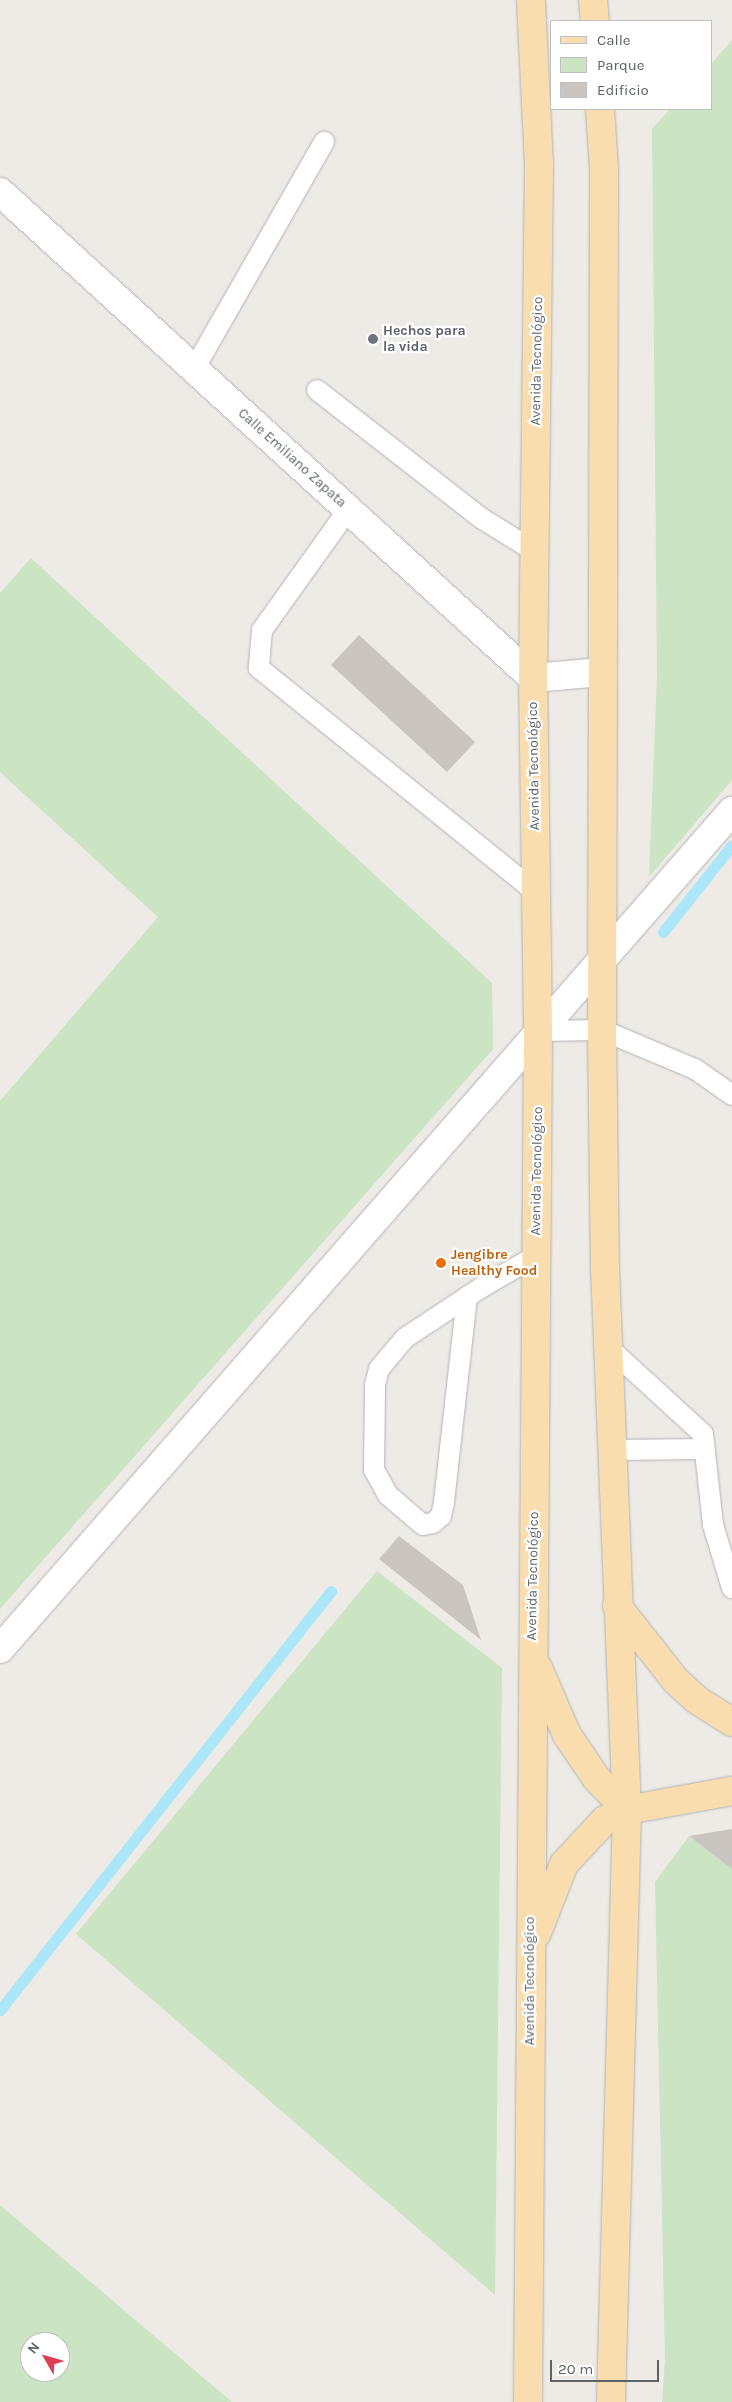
<!DOCTYPE html>
<meta charset="utf-8">
<style>
body{margin:0}
#map{position:relative;width:732px;height:2402px;overflow:hidden;background:#eeeae5;font-family:Karla,sans-serif}
div>[style]{position:absolute}
[style*='--x']{left:calc(var(--x)*1px);top:calc(var(--y)*1px);width:calc(var(--w)*1px);rotate:calc(var(--a)*1deg)}
.green>*{inset:0;background:#cae4c4}
.stream>*{height:11px;margin:-5.5px;padding:0 5.5px;transform-origin:5.5px;border-radius:5.5px;background:#abe7f8}
.building>*{inset:0;background:#cac5c1}
.roads{filter:drop-shadow(0 0 1px #b0b4b6) drop-shadow(0 0 1px #b0b4b6)}
.service>*{height:20px;margin:-10px;padding:0 10px;transform-origin:10px;border-radius:10px;background:#fff}
.minor>*{height:28px;margin:-14px;padding:0 14px;transform-origin:14px;border-radius:14px;background:#fff}
.primary>*{height:28px;margin:-14px;padding:0 14px;transform-origin:14px;border-radius:14px;background:#f9ddaf}
.dots>*{width:14px;height:14px;translate:-50% -50%;box-sizing:border-box;border:2px solid #fff;border-radius:50%}
span{translate:-50% -50%;white-space:nowrap;text-align:center;line-height:1.15;-webkit-text-stroke:4.5px #fff;paint-order:stroke}
.worship-label{font-size:14px;color:#5b616d;font-weight:700}
.left{translate:0 -50%;text-align:left}
.street-label{font-size:14px;color:#5d6264}
.food-label{font-size:14px;color:#c56008;font-weight:700}
.legend{position:absolute;left:550px;top:20px;width:162px;height:90px;box-sizing:border-box;background:#fff;border:1px solid #bec0c1;margin:0;padding:6px 9px;list-style:none;font-size:15px;color:#5d6264}
.legend li{display:flex;align-items:center;gap:10px;height:25px}
.legend b{width:25px;border:1px solid #bec0c1}
.north{position:absolute;left:20px;top:2332px;width:50px;height:50px;box-sizing:border-box;background:#fff;border:1px solid #bec0c1;border-radius:50%;rotate:308deg;font-size:14px;font-weight:700;line-height:20px;text-align:center;color:#5d6264}
.north::after{content:'';display:block;margin:auto;width:18px;height:22px;background:#dc3d52;clip-path:polygon(50% 0,100% 100%,50% 72%,0 100%)}
.scale{position:absolute;left:550px;top:2360px;width:109px;height:22px;box-sizing:border-box;border:2px solid #5d6264;border-top:0;padding-left:6px;font-size:15px;line-height:18px;white-space:nowrap;color:#5d6264;-webkit-text-stroke:4px #fff;paint-order:stroke}
</style>
<div id="map">
<div class="green">
<i style="clip-path:polygon(732px 40px,732px 780px,649px 877px,657px 676px,652px 129px,670px 109px,711px 109px,711px 64px)"></i>
<i style="clip-path:polygon(31px 558px,492px 983px,493px 1049px,0 1609px,0 1101px,158px 917px,0 772px,0 593px)"></i>
<i style="clip-path:polygon(377px 1571px,502px 1668px,495px 2295px,76px 1934px)"></i>
<i style="clip-path:polygon(689px 1836px,732px 1869px,732px 2402px,662px 2402px,665px 2359px,655px 1882px)"></i>
<i style="clip-path:polygon(evenodd,0 2205px,232px 2402px,0 2402px,0 2205px,30px 2342px,60px 2342px,60px 2372px,30px 2372px,30px 2342px)"></i>
</div>
<div class="stream">
<i style="--x:663;--y:932;--w:111;--a:-51.6"></i>
<i style="--x:0;--y:2010;--w:534;--a:-51.69"></i>
</div>
<div class="building">
<i style="clip-path:polygon(359px 635px,475px 742px,447px 772px,331px 665px)"></i>
<i style="clip-path:polygon(399px 1536px,463px 1585px,481px 1640px,379px 1559px)"></i>
<i style="clip-path:polygon(732px 1829px,732px 1869px,689px 1836px)"></i>
</div>
<div class="roads">
<div class="service">
<i style="--x:194;--y:369;--w:262;--a:-60.2"></i>
<i style="--x:317;--y:390;--w:208;--a:38"></i>
<i style="--x:481;--y:518;--w:62;--a:31.9"></i>
<i style="--x:348;--y:510;--w:148;--a:125.6"></i>
<i style="--x:262;--y:630;--w:38;--a:95"></i>
<i style="--x:259;--y:668;--w:356;--a:39"></i>
<i style="--x:538;--y:1031;--w:64;--a:-0.9"></i>
<i style="--x:602;--y:1030;--w:101;--a:22.8"></i>
<i style="--x:695;--y:1069;--w:45;--a:35.1"></i>
<i style="--x:467;--y:1297;--w:207;--a:96.4"></i>
<i style="--x:444;--y:1503;--w:13;--a:103"></i>
<i style="--x:441;--y:1516;--w:11;--a:139"></i>
<i style="--x:433;--y:1523;--w:10;--a:169"></i>
<i style="--x:423;--y:1525;--w:46;--a:-139.4"></i>
<i style="--x:388;--y:1495;--w:29;--a:-119"></i>
<i style="--x:374;--y:1470;--w:85;--a:-89.3"></i>
<i style="--x:375;--y:1385;--w:16;--a:-76"></i>
<i style="--x:379;--y:1369;--w:40;--a:-50"></i>
<i style="--x:405;--y:1338;--w:92;--a:-33.5"></i>
<i style="--x:482;--y:1287;--w:62;--a:-29.9"></i>
<i style="--x:608;--y:1347;--w:129;--a:42.5"></i>
<i style="--x:703;--y:1434;--w:92;--a:83.7"></i>
<i style="--x:713;--y:1525;--w:66;--a:73.2"></i>
<i style="--x:613;--y:1450;--w:91;--a:-0.6"></i>
</div>
<div class="minor">
<i style="--x:0;--y:192;--w:721;--a:42.36"></i>
<i style="--x:533;--y:678;--w:69;--a:-5"></i>
<i style="--x:0;--y:1649;--w:1113;--a:-48.86"></i>
</div>
<div class="primary">
<i style="--x:593;--y:0;--w:21;--a:85"></i>
<i style="--x:600;--y:109;--w:61;--a:86.2"></i>
<i style="--x:604;--y:170;--w:860;--a:90.13"></i>
<i style="--x:602;--y:1030;--w:238;--a:89.3"></i>
<i style="--x:605;--y:1268;--w:542;--a:87.68"></i>
<i style="--x:627;--y:1810;--w:592;--a:91.55"></i>
<i style="--x:617;--y:1606;--w:95;--a:51.8"></i>
<i style="--x:676;--y:1681;--w:28;--a:42"></i>
<i style="--x:697;--y:1700;--w:41;--a:32.2"></i>
<i style="--x:538;--y:1668;--w:73;--a:66.6"></i>
<i style="--x:567;--y:1735;--w:53;--a:55.7"></i>
<i style="--x:597;--y:1779;--w:43;--a:45.9"></i>
<i style="--x:537;--y:1933;--w:74;--a:-68.6"></i>
<i style="--x:564;--y:1864;--w:60;--a:-47"></i>
<i style="--x:605;--y:1820;--w:24;--a:-24"></i>
<i style="--x:627;--y:1810;--w:107;--a:-10.3"></i>
<i style="--x:528;--y:2402;--w:1371;--a:-89.58"></i>
<i style="--x:538;--y:1031;--w:353;--a:-90.8"></i>
<i style="--x:533;--y:678;--w:513;--a:-89.33"></i>
<i style="--x:539;--y:165;--w:165;--a:-92.8"></i>
</div>
</div>
<div class="dots">
<i style="left:373px;top:339px;background:#6b7280"></i>
<i style="left:441px;top:1263px;background:#e8710a"></i>
</div>
<div class="worship-label">
<span class="left" style="left:383px;top:339px">Hechos para<br>la vida</span>
</div>
<div class="street-label">
<span style="left:537px;top:361px;rotate:-89deg">Avenida Tecnológico</span>
<span style="left:292px;top:458px;rotate:42deg">Calle Emiliano Zapata</span>
<span style="left:534px;top:766px;rotate:-91deg">Avenida Tecnológico</span>
<span style="left:537px;top:1171px;rotate:-89deg">Avenida Tecnológico</span>
<span style="left:533px;top:1576px;rotate:-89deg">Avenida Tecnológico</span>
<span style="left:530px;top:1981px;rotate:-90deg">Avenida Tecnológico</span>
</div>
<div class="food-label">
<span class="left" style="left:451px;top:1263px">Jengibre<br>Healthy Food</span>
</div>
<ul class="legend">
<li><b style="height:6px;background:#f9ddaf"></b>Calle</li>
<li><b style="height:14px;background:#cae4c4"></b>Parque</li>
<li><b style="height:14px;background:#cac5c1"></b>Edificio</li>
</ul>
<div class="north">N</div>
<div class="scale">20 m</div>
</div>
